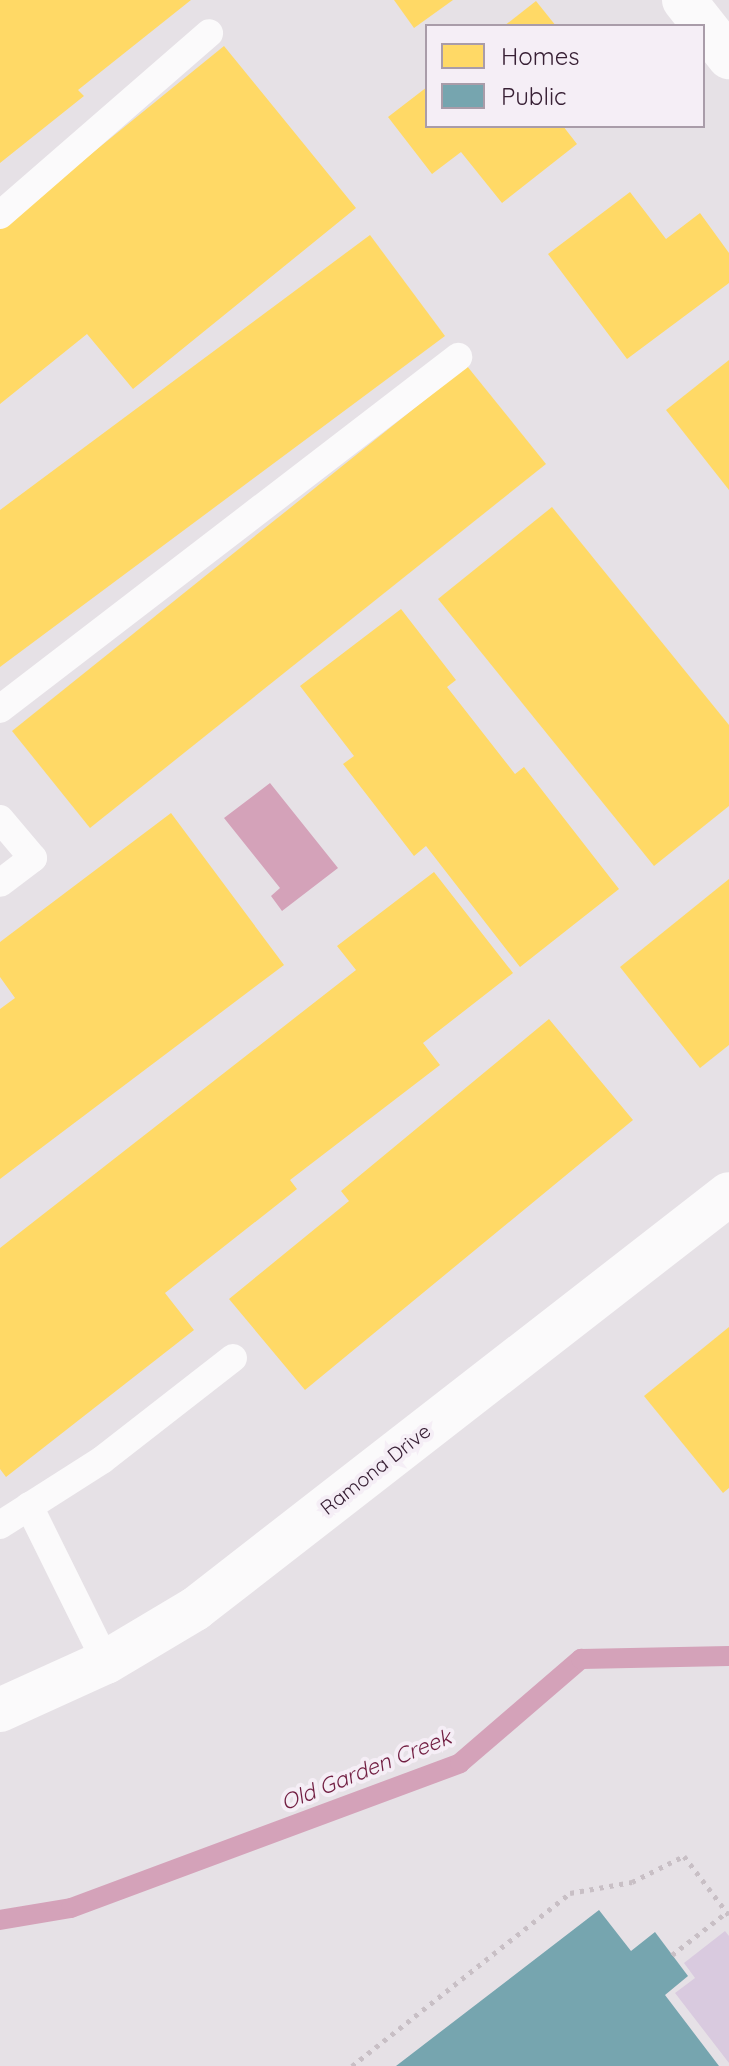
<!DOCTYPE html>
<style>
body{margin:0}
#map{position:relative;width:729px;height:2066px;overflow:hidden;background:#e6e1e6;font-family:Quicksand,sans-serif}
div>[style]{position:absolute}
[style*='--x']{left:calc(var(--x)*1px);top:calc(var(--y)*1px);width:calc(var(--w)*1px);rotate:calc(var(--a)*1deg)}
.green>*{inset:0;background:#d9cadf}
.water>*{inset:0;background:#d4a2b9}
.homes>*{inset:0;background:#ffd966}
.public>*{inset:0;background:#76a5af}
.stream>*{height:20px;margin:-10px;padding:0 10px;transform-origin:10px;border-radius:10px;background:#d4a2b9}
.path>*{height:5px;margin-top:-2.5px;transform-origin:0;background:repeating-linear-gradient(90deg,#c8bfc5 0 4px,transparent 0 10px)}
.service>*{height:28px;margin:-14px;padding:0 14px;transform-origin:14px;border-radius:14px;background:#fbfafb}
.minor>*{height:44px;margin:-22px;padding:0 22px;transform-origin:22px;border-radius:22px;background:#fbfafb}
span{translate:-50% -50%;white-space:nowrap;text-align:center;line-height:1.15;-webkit-text-stroke:8px #f5eef6;paint-order:stroke}
.street-label{font-size:20px;color:#382035}
.water-label{font-size:22px;color:#711d41;font-style:italic}
.legend{position:absolute;left:425px;top:24px;width:280px;height:104px;box-sizing:border-box;background:#f5eef6;border:2px solid #a99ca9;margin:0;padding:10px 14px;list-style:none;font-size:24px;color:#382035}
.legend li{display:flex;align-items:center;gap:16px;height:40px}
.legend b{width:40px;border:2px solid #a99ca9}
</style>
<div id="map">
<div class="green">
<i style="clip-path:polygon(725px 1931px,729px 1936px,729px 2063px,675px 1993px,695px 1978px,684px 1963px)"></i>
</div>
<div class="water">
<i style="clip-path:polygon(270px 783px,338px 868px,282px 911px,271px 896px,280px 888px,224px 818px)"></i>
</div>
<div class="homes">
<i style="clip-path:polygon(0 0,191px 0,78px 90px,84px 96px,0 163px)"></i>
<i style="clip-path:polygon(394px 0,453px 0,414px 28px)"></i>
<i style="clip-path:polygon(536px 1px,556px 26px,504px 26px)"></i>
<i style="clip-path:polygon(224px 46px,356px 208px,133px 389px,87px 334px,0 404px,0 228px)"></i>
<i style="clip-path:polygon(427px 87px,427px 126px,563px 126px,577px 144px,502px 203px,461px 152px,432px 174px,388px 117px)"></i>
<i style="clip-path:polygon(630px 192px,666px 239px,700px 213px,729px 253px,729px 283px,627px 359px,548px 254px)"></i>
<i style="clip-path:polygon(370px 235px,445px 336px,0 667px,0 510px)"></i>
<i style="clip-path:polygon(729px 360px,729px 490px,666px 410px)"></i>
<i style="clip-path:polygon(467px 366px,546px 464px,90px 828px,12px 731px)"></i>
<i style="clip-path:polygon(552px 507px,729px 725px,729px 806px,654px 866px,438px 599px)"></i>
<i style="clip-path:polygon(401px 609px,456px 680px,447px 687px,515px 774px,524px 767px,619px 889px,520px 967px,426px 846px,414px 856px,343px 764px,354px 756px,300px 686px)"></i>
<i style="clip-path:polygon(171px 813px,284px 965px,0 1179px,0 1009px,15px 998px,0 977px,0 942px)"></i>
<i style="clip-path:polygon(434px 872px,513px 973px,423px 1043px,440px 1065px,290px 1180px,297px 1189px,165px 1293px,194px 1330px,6px 1477px,0 1469px,0 1248px,356px 970px,337px 946px)"></i>
<i style="clip-path:polygon(729px 879px,729px 1045px,700px 1068px,620px 967px)"></i>
<i style="clip-path:polygon(549px 1019px,633px 1120px,305px 1390px,229px 1299px,349px 1201px,341px 1191px)"></i>
<i style="clip-path:polygon(729px 1327px,729px 1488px,723px 1493px,644px 1396px)"></i>
</div>
<div class="public">
<i style="clip-path:polygon(599px 1910px,631px 1951px,655px 1932px,688px 1976px,665px 1995px,719px 2066px,396px 2066px)"></i>
</div>
<div class="stream">
<i style="--x:0;--y:1920;--w:72;--a:-9.6"></i>
<i style="--x:71;--y:1908;--w:415;--a:-20.4"></i>
<i style="--x:460;--y:1763;--w:160;--a:-40.7"></i>
<i style="--x:581;--y:1659;--w:148;--a:-1.2"></i>
</div>
<div class="path">
<i style="--x:672;--y:1955;--w:70;--a:-38"></i>
<i style="--x:352;--y:2066;--w:278;--a:-38.4"></i>
<i style="--x:570;--y:1893;--w:63;--a:-10.1"></i>
<i style="--x:632;--y:1882;--w:58;--a:-26.6"></i>
<i style="--x:684;--y:1856;--w:74;--a:52.7"></i>
</div>
<div class="service">
<i style="--x:0;--y:215;--w:277;--a:-41"></i>
<i style="--x:0;--y:709;--w:578;--a:-37.54"></i>
<i style="--x:0;--y:819;--w:51;--a:49.8"></i>
<i style="--x:33;--y:858;--w:41;--a:142.9"></i>
<i style="--x:29;--y:1506;--w:174;--a:63.7"></i>
<i style="--x:0;--y:1525;--w:121;--a:-32.5"></i>
<i style="--x:102;--y:1460;--w:166;--a:-37.9"></i>
</div>
<div class="minor">
<i style="--x:684;--y:0;--w:73;--a:51.7"></i>
<i style="--x:0;--y:1710;--w:116;--a:-24.4"></i>
<i style="--x:106;--y:1662;--w:104;--a:-30.8"></i>
<i style="--x:195;--y:1609;--w:676;--a:-37.85"></i>
</div>
<div class="street-label">
<span style="left:375px;top:1469px;rotate:-38deg">Ramona Drive</span>
</div>
<div class="water-label">
<span style="left:366px;top:1770px;rotate:-22deg">Old Garden Creek</span>
</div>
<ul class="legend">
<li><b style="height:22px;background:#ffd966"></b>Homes</li>
<li><b style="height:22px;background:#76a5af"></b>Public</li>
</ul>
</div>
